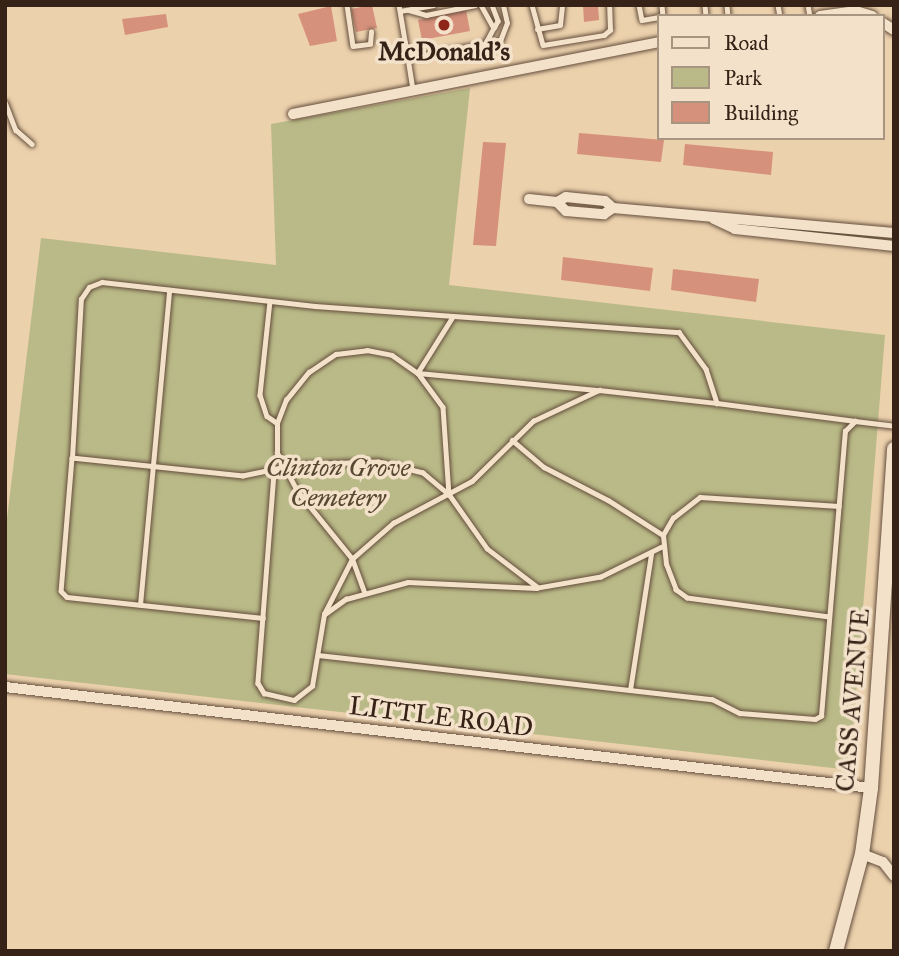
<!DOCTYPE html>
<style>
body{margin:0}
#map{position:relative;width:899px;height:956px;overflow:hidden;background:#ecd1ad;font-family:"IM FELL Great Primer",serif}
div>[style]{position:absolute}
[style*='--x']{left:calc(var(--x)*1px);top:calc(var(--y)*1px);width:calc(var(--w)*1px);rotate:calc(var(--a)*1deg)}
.green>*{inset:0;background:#baba88}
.building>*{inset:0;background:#d6917d}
.roads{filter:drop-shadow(0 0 2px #644e3c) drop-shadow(0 0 2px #644e3c)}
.service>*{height:4.5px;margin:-2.25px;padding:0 2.25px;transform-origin:2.25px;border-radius:2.25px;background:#f3e1ca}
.minor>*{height:10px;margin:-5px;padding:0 5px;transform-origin:5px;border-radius:5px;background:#f3e1ca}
.secondary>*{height:14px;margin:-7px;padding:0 7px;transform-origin:7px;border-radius:7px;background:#f3e1ca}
.dots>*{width:19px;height:19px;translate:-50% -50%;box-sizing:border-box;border:4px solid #f3e1ca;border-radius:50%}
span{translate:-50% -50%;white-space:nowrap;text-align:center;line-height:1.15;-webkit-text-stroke:7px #f3e1ca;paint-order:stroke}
.poi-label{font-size:26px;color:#362216;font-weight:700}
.park-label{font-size:26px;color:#574832;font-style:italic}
.street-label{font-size:26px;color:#362216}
.frame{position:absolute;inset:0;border:7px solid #362216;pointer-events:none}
.legend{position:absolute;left:657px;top:14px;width:228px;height:126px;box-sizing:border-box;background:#f3e1ca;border:2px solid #a79582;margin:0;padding:9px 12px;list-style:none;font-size:21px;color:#362216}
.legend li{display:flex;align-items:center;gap:14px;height:35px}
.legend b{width:35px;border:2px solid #a79582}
</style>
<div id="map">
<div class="green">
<i style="clip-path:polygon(470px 88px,449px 285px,885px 335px,850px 770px,5px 674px,5px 535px,41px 238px,276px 265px,271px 124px)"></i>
</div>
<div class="building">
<i style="clip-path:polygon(372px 5px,377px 28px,356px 32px,351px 9px)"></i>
<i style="clip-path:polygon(583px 5px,598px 5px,599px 20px,584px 22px)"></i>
<i style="clip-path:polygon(331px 6px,337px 41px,310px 46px,298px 14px)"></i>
<i style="clip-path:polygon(466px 10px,470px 31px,422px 40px,418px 20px)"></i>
<i style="clip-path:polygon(166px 14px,168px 27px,125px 35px,122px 19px)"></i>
<i style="clip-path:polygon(579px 133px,664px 140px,661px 162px,577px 154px)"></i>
<i style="clip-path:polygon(483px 142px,506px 143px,496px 246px,473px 245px)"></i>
<i style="clip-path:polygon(685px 144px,773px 152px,771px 175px,683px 165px)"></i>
<i style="clip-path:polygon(563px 257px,653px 268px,650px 291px,561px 280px)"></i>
<i style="clip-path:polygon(673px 269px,759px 279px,756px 302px,671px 290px)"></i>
</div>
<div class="roads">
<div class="service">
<i style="--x:347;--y:5;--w:41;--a:81.7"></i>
<i style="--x:353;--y:46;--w:17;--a:-7"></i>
<i style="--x:370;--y:44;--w:12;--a:-85"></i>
<i style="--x:399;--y:5;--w:54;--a:80.4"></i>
<i style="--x:408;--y:58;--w:94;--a:-10.5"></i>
<i style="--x:500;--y:41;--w:19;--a:-69"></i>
<i style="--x:507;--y:23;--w:18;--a:-103"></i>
<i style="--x:481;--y:5;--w:26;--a:61"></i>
<i style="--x:494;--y:28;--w:17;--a:118"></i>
<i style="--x:492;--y:5;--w:17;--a:69"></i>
<i style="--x:498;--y:21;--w:7;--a:117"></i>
<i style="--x:532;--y:5;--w:41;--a:74.6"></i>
<i style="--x:543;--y:45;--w:62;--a:-9.3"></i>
<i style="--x:604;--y:35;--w:8;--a:-40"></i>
<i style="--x:610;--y:30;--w:25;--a:-92"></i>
<i style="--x:639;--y:5;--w:15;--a:79"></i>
<i style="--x:642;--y:20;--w:17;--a:-10"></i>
<i style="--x:662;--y:5;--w:11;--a:85"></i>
<i style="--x:705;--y:5;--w:11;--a:85"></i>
<i style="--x:727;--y:5;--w:11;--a:85"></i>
<i style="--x:778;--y:5;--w:11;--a:80"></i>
<i style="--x:808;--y:5;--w:11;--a:80"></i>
<i style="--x:409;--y:10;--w:18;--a:16"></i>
<i style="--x:426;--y:15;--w:50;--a:-11.5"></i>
<i style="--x:400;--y:11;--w:34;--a:-10"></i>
<i style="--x:537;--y:29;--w:23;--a:-10"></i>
<i style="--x:560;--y:25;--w:20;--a:-84"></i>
<i style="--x:408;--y:58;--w:30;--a:81"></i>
<i style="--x:5;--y:102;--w:30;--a:69"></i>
<i style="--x:16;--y:130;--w:21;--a:41"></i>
<i style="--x:270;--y:301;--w:95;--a:96.1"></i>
<i style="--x:260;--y:395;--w:22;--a:72"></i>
<i style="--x:267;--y:416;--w:12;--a:35"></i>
<i style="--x:453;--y:317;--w:66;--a:122"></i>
<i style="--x:418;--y:373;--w:182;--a:5.4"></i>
<i style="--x:512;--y:440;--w:42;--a:40.2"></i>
<i style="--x:544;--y:467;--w:72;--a:27.3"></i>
<i style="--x:608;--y:500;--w:65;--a:32.5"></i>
<i style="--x:72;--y:458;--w:133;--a:94.7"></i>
<i style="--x:61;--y:591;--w:8;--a:45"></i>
<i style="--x:67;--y:597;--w:197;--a:6.1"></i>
<i style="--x:274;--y:473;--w:211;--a:94.4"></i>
<i style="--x:258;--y:683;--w:12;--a:59"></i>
<i style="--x:264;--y:693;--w:31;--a:13"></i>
<i style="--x:294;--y:700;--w:23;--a:-38"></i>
<i style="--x:312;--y:686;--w:73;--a:-80.5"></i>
<i style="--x:324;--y:614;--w:62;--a:-63"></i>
<i style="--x:352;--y:559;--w:55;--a:-41.3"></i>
<i style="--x:393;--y:523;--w:89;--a:-28"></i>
<i style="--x:472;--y:481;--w:86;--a:-44.5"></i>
<i style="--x:533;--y:421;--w:73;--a:-25.2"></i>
<i style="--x:599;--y:390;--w:119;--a:6.3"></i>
<i style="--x:662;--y:547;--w:68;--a:153.8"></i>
<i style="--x:601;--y:577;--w:64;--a:170.1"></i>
<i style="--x:538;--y:588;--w:64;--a:-142.6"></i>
<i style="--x:487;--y:549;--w:66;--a:-125.1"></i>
<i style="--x:449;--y:495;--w:34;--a:-140"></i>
<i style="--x:423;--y:473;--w:46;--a:-166.3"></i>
<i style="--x:378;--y:462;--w:82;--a:177.9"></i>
<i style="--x:296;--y:465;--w:54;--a:168.3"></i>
<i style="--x:243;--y:476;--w:172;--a:-174"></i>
<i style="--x:72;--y:458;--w:159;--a:-86.8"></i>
<i style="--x:81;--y:299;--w:14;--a:-56"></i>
<i style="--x:89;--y:287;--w:14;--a:-21"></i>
<i style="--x:102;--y:282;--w:214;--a:6.4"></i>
<i style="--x:315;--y:306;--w:365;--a:4.1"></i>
<i style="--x:679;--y:332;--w:46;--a:53.9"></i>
<i style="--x:706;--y:369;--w:36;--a:72"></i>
<i style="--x:717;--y:403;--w:139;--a:7.4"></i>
<i style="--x:364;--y:592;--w:35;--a:-110"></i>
<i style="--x:352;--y:559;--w:87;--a:-129"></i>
<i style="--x:297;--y:491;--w:43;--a:-117.8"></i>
<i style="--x:277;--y:453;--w:30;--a:-90"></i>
<i style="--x:277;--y:423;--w:25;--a:-69"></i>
<i style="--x:286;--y:400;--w:36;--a:-51"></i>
<i style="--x:309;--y:372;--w:32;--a:-34"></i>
<i style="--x:336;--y:354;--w:31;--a:-7"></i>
<i style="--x:367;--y:350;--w:25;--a:11"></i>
<i style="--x:392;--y:355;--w:32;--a:35"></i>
<i style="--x:418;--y:373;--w:42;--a:53.7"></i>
<i style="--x:443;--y:407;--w:88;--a:86.1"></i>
<i style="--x:140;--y:605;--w:316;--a:-84.7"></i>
<i style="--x:325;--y:614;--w:26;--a:-36"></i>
<i style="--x:346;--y:599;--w:64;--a:-15.3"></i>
<i style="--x:408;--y:582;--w:128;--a:2.7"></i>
<i style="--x:829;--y:617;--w:143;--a:-172.4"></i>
<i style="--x:687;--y:598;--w:14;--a:-144"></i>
<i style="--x:676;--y:590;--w:28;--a:-111"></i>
<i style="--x:666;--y:564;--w:29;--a:-96"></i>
<i style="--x:663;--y:535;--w:20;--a:-60"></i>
<i style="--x:673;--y:518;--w:34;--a:-38"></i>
<i style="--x:700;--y:497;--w:139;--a:3.7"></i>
<i style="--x:318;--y:655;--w:396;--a:6.4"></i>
<i style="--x:712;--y:699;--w:31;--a:27"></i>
<i style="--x:740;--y:713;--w:75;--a:4.6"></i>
<i style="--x:815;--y:719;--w:7;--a:-27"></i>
<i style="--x:821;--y:716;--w:286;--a:-85.2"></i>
<i style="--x:845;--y:431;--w:14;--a:-45"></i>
<i style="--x:855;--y:421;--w:39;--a:7"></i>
<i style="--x:630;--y:690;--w:138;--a:-81.2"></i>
</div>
<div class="minor">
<i style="--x:820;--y:16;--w:36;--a:-8"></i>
<i style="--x:856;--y:11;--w:17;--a:17"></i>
<i style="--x:883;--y:23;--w:13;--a:32"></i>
<i style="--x:293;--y:114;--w:373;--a:-11.1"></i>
<i style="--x:529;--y:199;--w:28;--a:6"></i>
<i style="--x:557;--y:202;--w:13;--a:45"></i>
<i style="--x:566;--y:211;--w:38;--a:5"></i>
<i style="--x:604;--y:214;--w:11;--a:-34"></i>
<i style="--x:557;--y:202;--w:10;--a:-29"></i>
<i style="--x:566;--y:197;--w:39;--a:6"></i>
<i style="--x:605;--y:201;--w:11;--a:41"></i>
<i style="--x:613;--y:208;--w:282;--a:5.1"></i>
<i style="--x:714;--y:219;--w:23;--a:25"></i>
<i style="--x:735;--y:229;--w:160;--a:6.1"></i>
<i style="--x:5;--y:687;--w:872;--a:6.65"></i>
<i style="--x:862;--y:854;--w:22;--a:21"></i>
<i style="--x:883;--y:862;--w:18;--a:52"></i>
</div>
<div class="secondary">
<i style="--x:836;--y:951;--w:100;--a:-75"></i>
<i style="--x:862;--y:854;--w:67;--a:-82.2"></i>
<i style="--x:871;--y:788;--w:340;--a:-86.1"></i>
</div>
</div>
<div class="dots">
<i style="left:444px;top:25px;background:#8f2418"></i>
</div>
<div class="poi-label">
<span style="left:444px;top:52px">McDonald's</span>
</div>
<div class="park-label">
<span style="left:338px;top:483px">Clinton Grove<br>Cemetery</span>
</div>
<div class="street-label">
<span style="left:853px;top:700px;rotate:-85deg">CASS AVENUE</span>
<span style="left:441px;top:717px;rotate:7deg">LITTLE ROAD</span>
</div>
<div class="frame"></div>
<ul class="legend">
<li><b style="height:9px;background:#f3e1ca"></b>Road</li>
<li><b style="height:19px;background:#baba88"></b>Park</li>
<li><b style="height:19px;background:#d6917d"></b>Building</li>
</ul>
</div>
